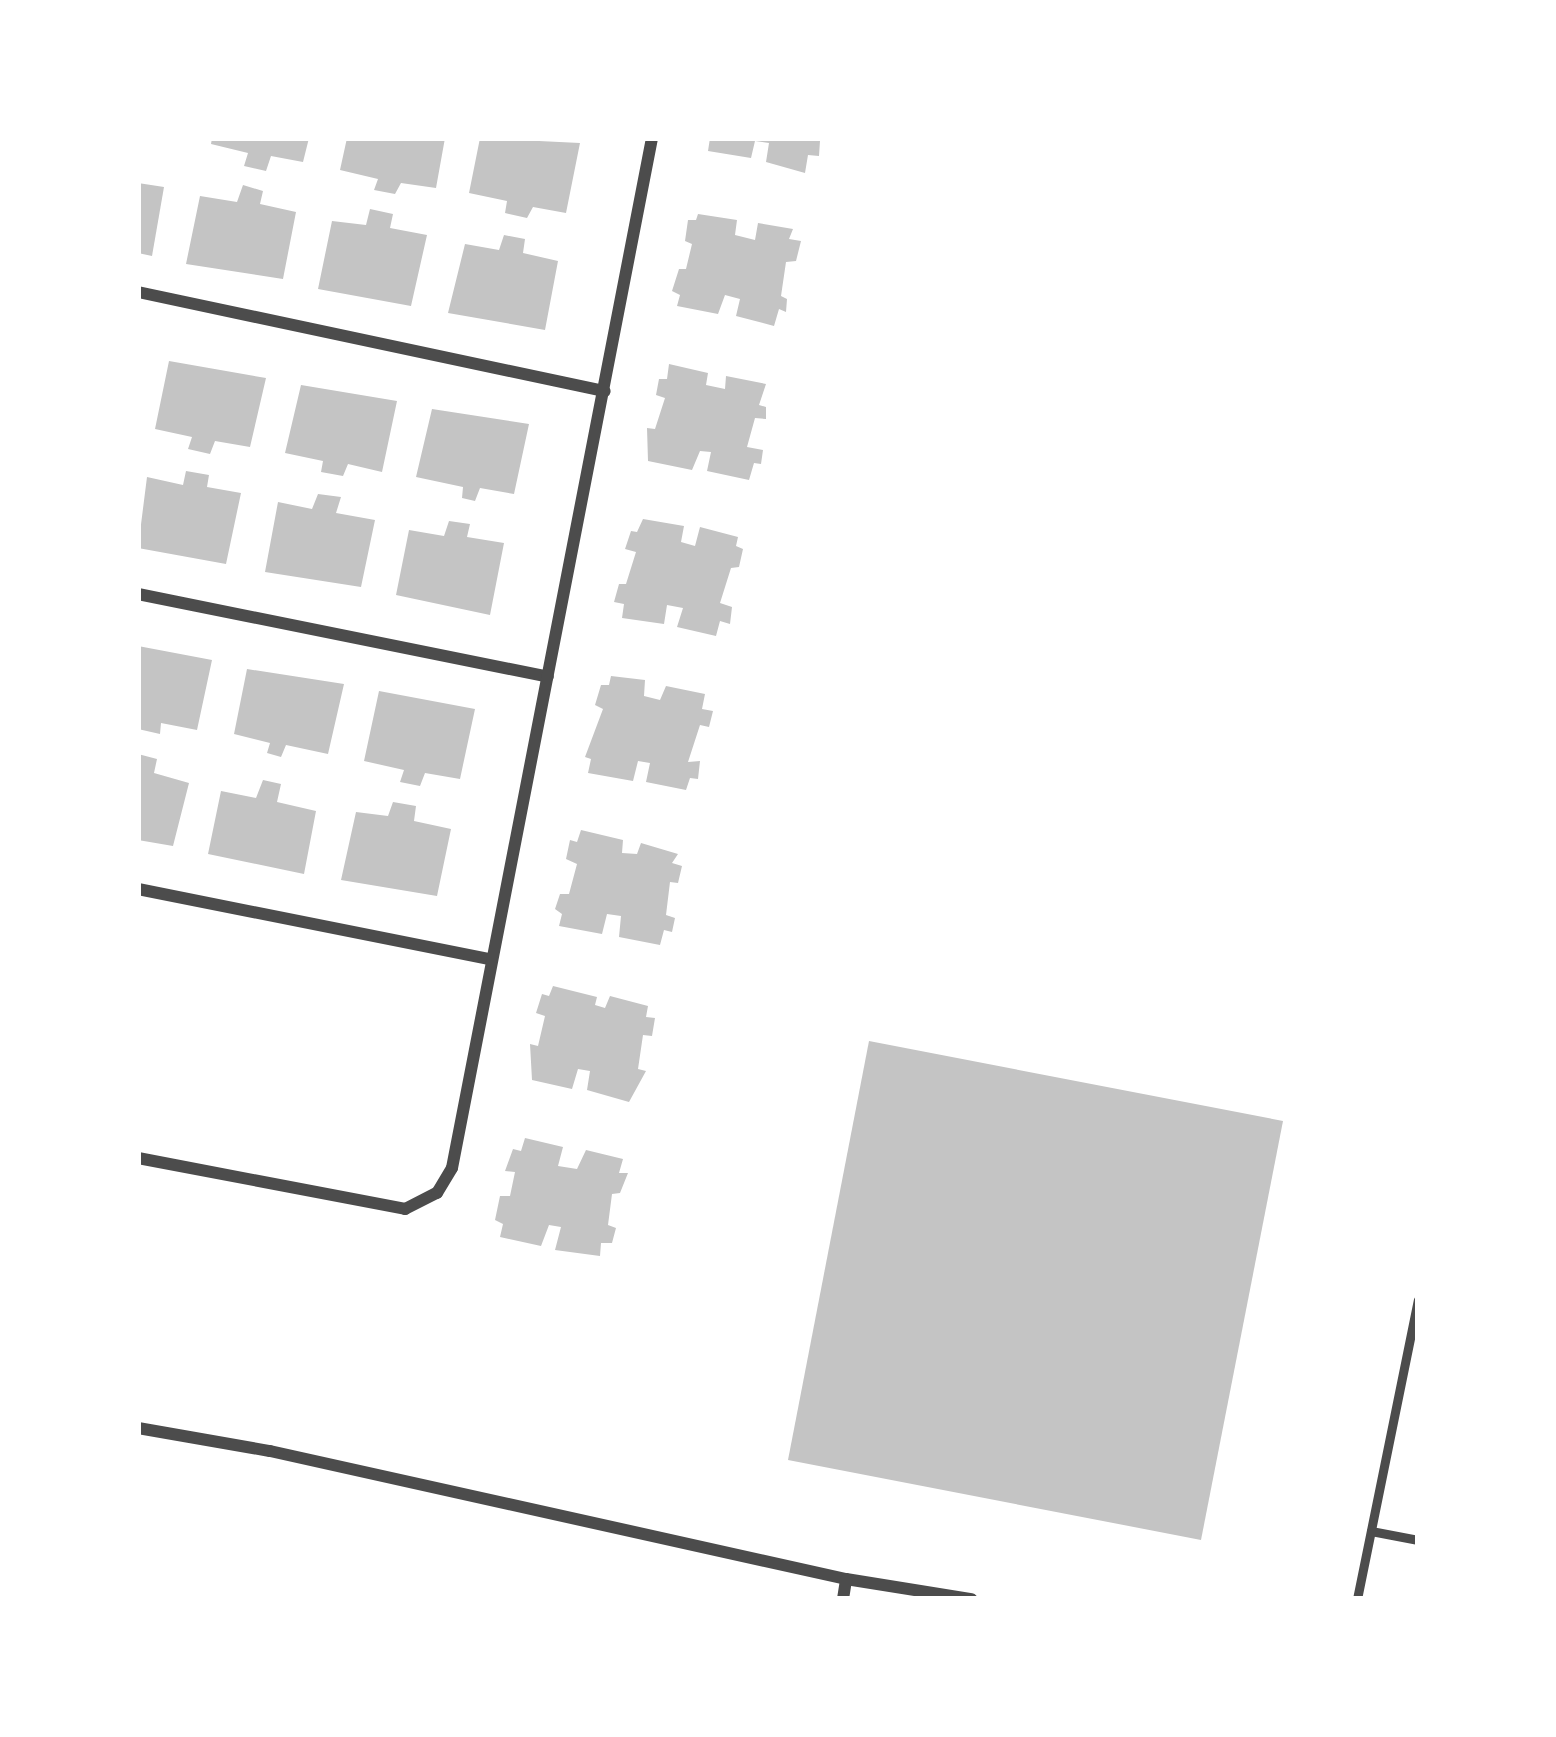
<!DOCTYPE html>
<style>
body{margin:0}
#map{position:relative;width:1556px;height:1737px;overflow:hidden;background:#fff;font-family:"Nunito Sans",sans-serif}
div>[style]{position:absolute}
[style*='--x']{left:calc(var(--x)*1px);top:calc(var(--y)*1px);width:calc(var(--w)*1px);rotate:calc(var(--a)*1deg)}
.building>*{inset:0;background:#c4c4c4}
.service>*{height:9px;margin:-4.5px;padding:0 4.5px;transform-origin:4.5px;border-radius:4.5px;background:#4c4c4c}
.minor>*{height:12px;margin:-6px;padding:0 6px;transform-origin:6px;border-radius:6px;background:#4c4c4c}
span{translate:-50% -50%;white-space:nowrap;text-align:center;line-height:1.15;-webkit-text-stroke:9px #fff;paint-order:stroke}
.frame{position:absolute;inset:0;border:141px solid #fff;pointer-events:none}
</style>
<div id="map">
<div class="building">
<i style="clip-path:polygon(212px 138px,309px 138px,303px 162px,271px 156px,266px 171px,244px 166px,248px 153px,211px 144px)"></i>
<i style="clip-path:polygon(347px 138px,445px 138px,436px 188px,401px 183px,395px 194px,374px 190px,378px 179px,340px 170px)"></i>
<i style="clip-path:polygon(480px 138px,580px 143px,566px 213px,533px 207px,527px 218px,505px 213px,507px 201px,469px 193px)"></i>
<i style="clip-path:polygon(710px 138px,809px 138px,820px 141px,819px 156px,808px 155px,805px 173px,766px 162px,769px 143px,755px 141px,751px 158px,708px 151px)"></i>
<i style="clip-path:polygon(138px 183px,164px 187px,152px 256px,138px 253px)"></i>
<i style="clip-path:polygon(243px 185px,263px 191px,260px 204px,296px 212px,283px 279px,186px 264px,200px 196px,237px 202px)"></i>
<i style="clip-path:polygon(370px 209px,393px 214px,390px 228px,427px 235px,411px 306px,318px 289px,332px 221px,366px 225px)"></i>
<i style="clip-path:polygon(698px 214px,737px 220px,735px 235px,755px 240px,758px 223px,793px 229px,789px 239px,801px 241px,796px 261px,786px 262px,781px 296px,787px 299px,786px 312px,779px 309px,774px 326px,736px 316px,740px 299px,725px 295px,718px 314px,677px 306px,680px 295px,672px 291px,679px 269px,686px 269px,692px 244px,685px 241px,688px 220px,696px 220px)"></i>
<i style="clip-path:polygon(504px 235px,525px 239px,523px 253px,558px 261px,545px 330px,448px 313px,465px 244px,499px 250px)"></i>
<i style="clip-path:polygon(169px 361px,266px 378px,250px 447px,215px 441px,210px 454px,188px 449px,192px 437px,155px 429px)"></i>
<i style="clip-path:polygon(669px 364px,708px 373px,706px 385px,725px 389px,726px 376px,766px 384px,759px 405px,766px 407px,766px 419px,755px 418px,747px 447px,763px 450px,761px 464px,754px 463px,749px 480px,707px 471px,711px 452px,700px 451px,692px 470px,648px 461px,647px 428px,655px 429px,665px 398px,656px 395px,659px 379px,667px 379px)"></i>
<i style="clip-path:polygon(301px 385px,397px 401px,382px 472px,348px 464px,343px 476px,321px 472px,323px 461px,285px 453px)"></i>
<i style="clip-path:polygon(432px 409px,529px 424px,514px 494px,480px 488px,475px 501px,462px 498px,463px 487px,416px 477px)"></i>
<i style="clip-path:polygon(186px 471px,209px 475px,207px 487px,241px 493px,226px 564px,138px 548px,147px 477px,183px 485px)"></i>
<i style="clip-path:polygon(318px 494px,341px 497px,336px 513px,375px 520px,361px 587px,265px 572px,278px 502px,312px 509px)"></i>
<i style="clip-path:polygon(643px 519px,684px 526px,681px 542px,695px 546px,700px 527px,738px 537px,736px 546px,743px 549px,739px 567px,731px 568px,720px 603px,732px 607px,730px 624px,720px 621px,716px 636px,677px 627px,683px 608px,667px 605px,664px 624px,622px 618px,624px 604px,614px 602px,619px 584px,626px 584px,636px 552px,625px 549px,631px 531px,637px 532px)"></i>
<i style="clip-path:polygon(449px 521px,470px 524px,467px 537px,504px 543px,490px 615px,396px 595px,409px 530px,444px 536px)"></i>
<i style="clip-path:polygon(138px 646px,212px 660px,197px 730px,161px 723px,160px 734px,138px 729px)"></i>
<i style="clip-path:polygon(247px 669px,344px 684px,328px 754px,286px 745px,281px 757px,267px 753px,270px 743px,234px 734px)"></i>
<i style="clip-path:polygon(611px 676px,645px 680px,644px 696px,660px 700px,666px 686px,705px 694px,702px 709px,713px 711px,709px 727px,700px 725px,688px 762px,700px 761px,698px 779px,690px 778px,686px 790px,646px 782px,650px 763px,638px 761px,633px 781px,588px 773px,591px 759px,585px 757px,603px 709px,595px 705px,601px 685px,609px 685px)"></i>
<i style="clip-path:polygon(379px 691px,475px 709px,460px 779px,425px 773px,420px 786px,400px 782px,404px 770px,364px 761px)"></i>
<i style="clip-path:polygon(138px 754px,157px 759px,154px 773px,189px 783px,173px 846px,138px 840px)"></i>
<i style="clip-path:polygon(263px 780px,281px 784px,277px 802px,316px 811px,304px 874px,208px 854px,221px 791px,256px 798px)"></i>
<i style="clip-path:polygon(393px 802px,416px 806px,414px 821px,451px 829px,437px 896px,341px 880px,356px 812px,388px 816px)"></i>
<i style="clip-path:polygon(581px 830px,623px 840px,622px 853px,637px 854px,641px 843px,678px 854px,672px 863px,682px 866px,678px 883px,670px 882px,666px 915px,675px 918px,672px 932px,664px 930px,660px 945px,619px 937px,621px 916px,607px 914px,602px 934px,559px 926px,562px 914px,555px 909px,560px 894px,569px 894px,577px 864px,566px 859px,570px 840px,577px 842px)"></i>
<i style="clip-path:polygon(553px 986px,597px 997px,595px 1005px,605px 1008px,610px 996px,648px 1006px,646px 1017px,655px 1018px,652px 1036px,643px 1035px,638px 1069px,646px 1071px,629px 1102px,587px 1090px,590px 1071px,578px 1069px,572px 1089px,532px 1080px,530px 1044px,538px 1046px,545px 1016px,536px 1013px,542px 994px,549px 996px)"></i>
<i style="clip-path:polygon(869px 1041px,1283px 1121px,1201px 1540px,788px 1460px)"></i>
<i style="clip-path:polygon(525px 1138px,563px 1147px,558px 1166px,577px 1169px,586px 1150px,623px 1159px,619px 1173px,628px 1173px,620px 1193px,612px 1194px,608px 1225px,616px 1228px,612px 1243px,601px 1243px,600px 1256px,555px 1250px,561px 1227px,549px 1225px,541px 1246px,500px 1237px,503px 1224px,495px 1220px,500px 1196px,510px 1196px,515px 1172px,505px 1171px,513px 1149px,521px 1151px)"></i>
</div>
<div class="service">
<i style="--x:1371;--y:1531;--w:48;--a:10.8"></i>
<i style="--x:1357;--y:1599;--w:305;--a:-78.5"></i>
</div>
<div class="minor">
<i style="--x:138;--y:292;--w:477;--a:12"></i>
<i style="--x:138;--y:594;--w:418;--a:11.4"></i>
<i style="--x:138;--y:889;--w:361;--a:11.3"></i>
<i style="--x:138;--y:1158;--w:272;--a:10.8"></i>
<i style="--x:405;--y:1209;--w:36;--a:-27"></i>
<i style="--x:437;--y:1193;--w:29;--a:-59"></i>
<i style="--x:452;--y:1168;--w:1049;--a:-79.01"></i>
<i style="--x:138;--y:1428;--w:134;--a:9.9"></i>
<i style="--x:270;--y:1451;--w:590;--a:12.53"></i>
<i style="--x:846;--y:1579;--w:127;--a:9.1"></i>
<i style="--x:843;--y:1599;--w:20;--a:-81"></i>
</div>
<div class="frame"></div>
</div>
